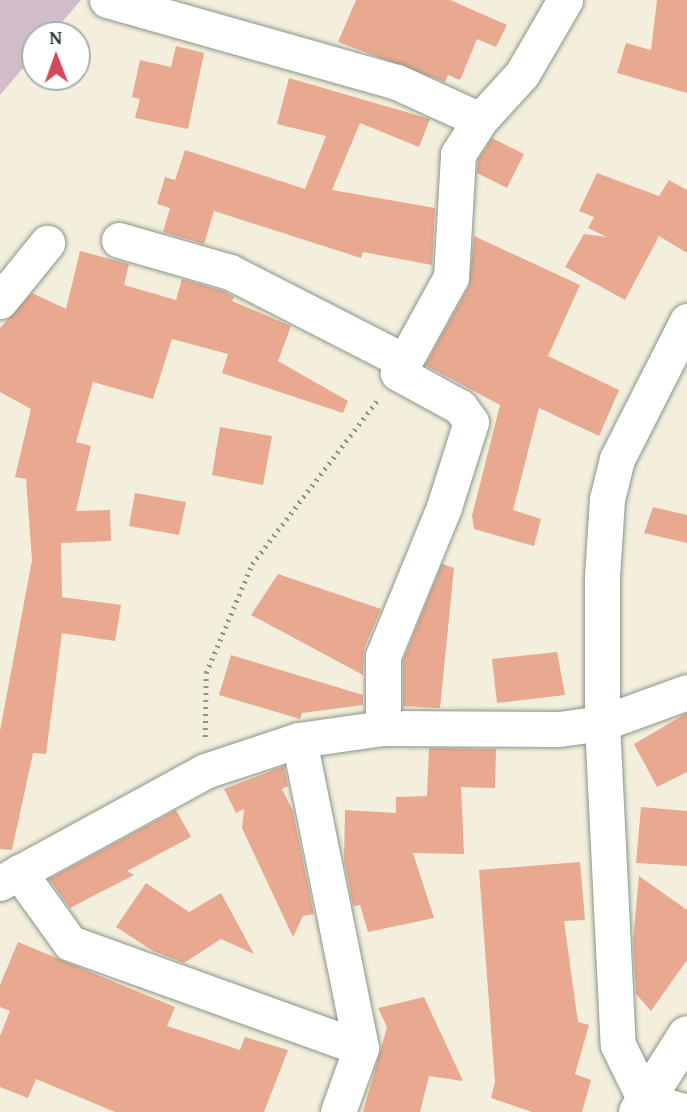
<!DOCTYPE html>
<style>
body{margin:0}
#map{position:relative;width:687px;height:1112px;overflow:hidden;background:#f3efdc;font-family:"Gentium Book Plus",serif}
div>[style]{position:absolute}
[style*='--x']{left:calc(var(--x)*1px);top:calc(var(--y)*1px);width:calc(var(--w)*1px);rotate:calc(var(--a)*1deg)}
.industrial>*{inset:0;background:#d1bdc9}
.building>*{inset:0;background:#e9a990}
.path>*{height:4.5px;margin-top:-2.25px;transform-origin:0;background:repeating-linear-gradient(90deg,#899688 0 2px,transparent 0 7px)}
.roads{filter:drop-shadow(0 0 2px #899688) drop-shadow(0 0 2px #899688)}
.minor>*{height:35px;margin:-17.5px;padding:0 17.5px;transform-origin:17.5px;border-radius:17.5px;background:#fff}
.trunk>*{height:38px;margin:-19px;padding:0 19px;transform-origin:19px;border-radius:19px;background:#fff}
span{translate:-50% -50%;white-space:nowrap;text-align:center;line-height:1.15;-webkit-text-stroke:5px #fff;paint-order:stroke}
.north{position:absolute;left:21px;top:21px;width:70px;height:70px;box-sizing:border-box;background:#fff;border:2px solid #a5b1ae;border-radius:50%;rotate:359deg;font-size:19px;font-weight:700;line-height:28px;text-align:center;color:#1f3d34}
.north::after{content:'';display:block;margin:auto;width:24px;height:32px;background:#d1495b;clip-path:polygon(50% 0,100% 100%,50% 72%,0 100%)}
</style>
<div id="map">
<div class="industrial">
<i style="clip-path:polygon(0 0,81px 0,51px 35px,35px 35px,35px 54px,0 95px)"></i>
</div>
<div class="building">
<i style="clip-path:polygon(356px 0,450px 0,507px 25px,496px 47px,477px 39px,460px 80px,448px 75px,445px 82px,338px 42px)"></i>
<i style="clip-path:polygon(657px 0,687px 0,687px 93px,617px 73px,626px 43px,651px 50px)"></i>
<i style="clip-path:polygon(176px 46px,204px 53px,188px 129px,135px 118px,140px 99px,132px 97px,140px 60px,171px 67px)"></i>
<i style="clip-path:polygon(289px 78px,430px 119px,419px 147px,360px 123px,332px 190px,435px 208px,432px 265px,363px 252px,361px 258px,214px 211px,204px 244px,163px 232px,170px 208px,157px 204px,165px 177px,175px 180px,185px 150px,305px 189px,326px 136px,277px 124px)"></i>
<i style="clip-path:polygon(492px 138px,524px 154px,507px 188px,477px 173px,478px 160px)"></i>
<i style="clip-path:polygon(597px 173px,659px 196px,669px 180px,687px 190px,687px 253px,659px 236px,625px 300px,565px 267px,584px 234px,607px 237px,588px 228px,594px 217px,579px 211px)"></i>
<i style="clip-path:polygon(474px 236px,580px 285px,548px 356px,619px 390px,599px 436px,539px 408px,513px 510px,541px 519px,534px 546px,474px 529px,472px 516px,500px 405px,425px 365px,469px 286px)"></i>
<i style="clip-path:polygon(80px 251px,129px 264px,124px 285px,176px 300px,182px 279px,223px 291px,234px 297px,232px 301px,291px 326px,278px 361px,348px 401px,343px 413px,222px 373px,228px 354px,172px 339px,153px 399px,93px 382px,76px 442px,91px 446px,76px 511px,110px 510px,111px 541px,61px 543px,62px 597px,121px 605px,115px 641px,62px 633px,46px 754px,33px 753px,12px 850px,0 849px,0 731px,32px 560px,26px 479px,15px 477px,31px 409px,0 392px,0 328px,32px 293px,66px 309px)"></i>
<i style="clip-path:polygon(220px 427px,272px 436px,263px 485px,212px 475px)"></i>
<i style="clip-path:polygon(135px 493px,186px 502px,179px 535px,129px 526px)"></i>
<i style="clip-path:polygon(653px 507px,687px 515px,687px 543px,644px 533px)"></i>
<i style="clip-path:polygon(442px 564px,454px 568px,440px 708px,403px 706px,403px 660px)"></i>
<i style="clip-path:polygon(278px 574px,381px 609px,364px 649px,363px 675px,251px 615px)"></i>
<i style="clip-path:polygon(557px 652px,565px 695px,497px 703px,492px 659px)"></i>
<i style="clip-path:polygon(231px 655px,363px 695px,363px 705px,302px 713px,300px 719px,219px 695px)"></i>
<i style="clip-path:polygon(687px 713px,687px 772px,657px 787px,634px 744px)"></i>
<i style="clip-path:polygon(429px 748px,496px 749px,495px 788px,461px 787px,464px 854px,413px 853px,434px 918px,368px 932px,360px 905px,353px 906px,344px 859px,345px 810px,396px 813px,396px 797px,427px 796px)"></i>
<i style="clip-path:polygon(284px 766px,288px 786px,282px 789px,293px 811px,314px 914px,303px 916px,293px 937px,242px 828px,244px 809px,236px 813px,224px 789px)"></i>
<i style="clip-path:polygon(641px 807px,687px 811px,687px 866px,636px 863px)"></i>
<i style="clip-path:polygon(176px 810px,191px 837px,127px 871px,134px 875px,70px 908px,49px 879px)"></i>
<i style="clip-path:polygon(580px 862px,585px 920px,564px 921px,578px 1022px,589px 1025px,575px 1074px,591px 1080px,582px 1112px,532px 1112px,491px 1098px,495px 1082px,479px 870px)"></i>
<i style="clip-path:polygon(639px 876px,687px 910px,687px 960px,651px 1011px,636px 994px,633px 941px)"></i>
<i style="clip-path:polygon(146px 883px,189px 912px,221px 893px,254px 954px,221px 939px,184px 963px,153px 951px,116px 927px)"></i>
<i style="clip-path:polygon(18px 942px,175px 1007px,167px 1026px,240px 1050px,245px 1037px,288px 1050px,264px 1112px,115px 1112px,36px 1079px,28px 1098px,0 1087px,0 1036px,10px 1011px,0 1007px,0 985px)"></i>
<i style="clip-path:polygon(424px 997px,463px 1081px,429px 1076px,420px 1112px,363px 1112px,387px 1027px,378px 1008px)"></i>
</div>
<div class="path">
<i style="--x:205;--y:737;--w:64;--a:-89.1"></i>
<i style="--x:206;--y:673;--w:118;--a:-67.1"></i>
<i style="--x:252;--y:564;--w:208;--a:-52.6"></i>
</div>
<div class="roads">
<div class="minor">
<i style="--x:107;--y:0;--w:301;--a:15.8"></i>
<i style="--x:397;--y:82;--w:91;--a:24.6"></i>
<i style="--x:119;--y:240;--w:116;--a:16.1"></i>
<i style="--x:230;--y:272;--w:195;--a:27.1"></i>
<i style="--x:0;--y:301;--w:75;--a:-51"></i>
<i style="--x:687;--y:321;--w:155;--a:116.9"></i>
<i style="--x:617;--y:459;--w:41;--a:104"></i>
<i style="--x:607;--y:499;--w:77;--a:93.7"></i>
<i style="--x:602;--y:576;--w:147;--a:90"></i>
<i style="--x:602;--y:723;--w:322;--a:87.2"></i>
<i style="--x:618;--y:1045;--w:61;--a:63.9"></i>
<i style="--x:645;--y:1100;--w:44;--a:15.9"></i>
<i style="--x:383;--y:728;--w:72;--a:-90"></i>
<i style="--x:383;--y:656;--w:161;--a:-67.7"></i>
<i style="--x:444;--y:507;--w:89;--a:-72.4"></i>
<i style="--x:471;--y:422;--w:19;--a:-126"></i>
<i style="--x:460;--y:407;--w:71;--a:-151.3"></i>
<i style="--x:398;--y:373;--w:110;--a:-61.1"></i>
<i style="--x:451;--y:277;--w:123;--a:-86.7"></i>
<i style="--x:458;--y:154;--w:40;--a:-57.1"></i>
<i style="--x:480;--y:120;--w:62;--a:-47.6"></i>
<i style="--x:522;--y:74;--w:86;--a:-59.8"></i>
<i style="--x:299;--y:740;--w:314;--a:78.6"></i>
<i style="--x:361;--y:1048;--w:68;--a:109.8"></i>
<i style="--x:19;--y:872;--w:87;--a:54.3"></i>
<i style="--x:70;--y:943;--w:309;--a:19.8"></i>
<i style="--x:0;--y:883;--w:234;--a:-28.6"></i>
<i style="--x:205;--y:771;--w:99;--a:-18.3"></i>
<i style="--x:299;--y:740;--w:85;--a:-8.1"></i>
<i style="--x:383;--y:728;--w:176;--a:0.3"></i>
<i style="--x:559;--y:729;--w:43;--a:-7.9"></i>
<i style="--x:602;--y:723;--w:90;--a:-20"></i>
</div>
<div class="trunk">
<i style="--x:638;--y:1112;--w:91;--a:-57.5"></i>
</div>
</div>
<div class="north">N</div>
</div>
